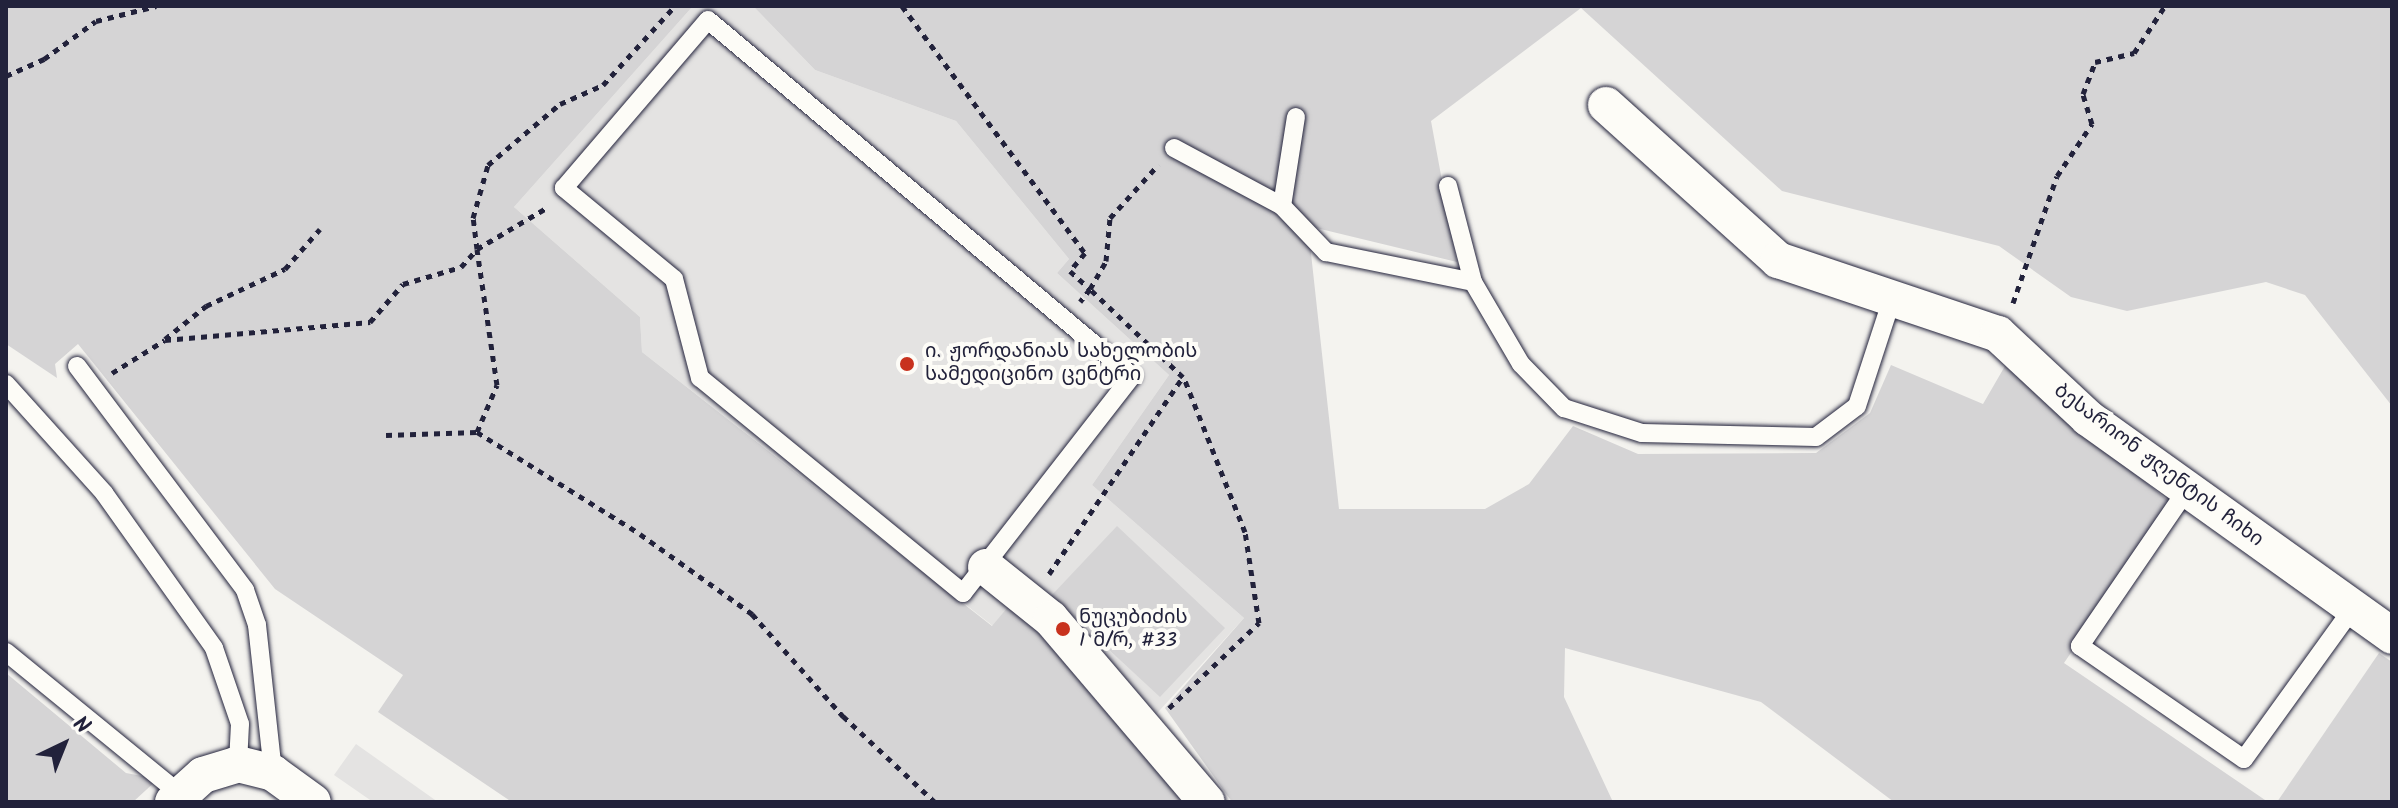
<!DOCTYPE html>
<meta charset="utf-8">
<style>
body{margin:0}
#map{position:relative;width:2398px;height:808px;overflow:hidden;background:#f4f3ef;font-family:Kalam,"Noto Sans Georgian",sans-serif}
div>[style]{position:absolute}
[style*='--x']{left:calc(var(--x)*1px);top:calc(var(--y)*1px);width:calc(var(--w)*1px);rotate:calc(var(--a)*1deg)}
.built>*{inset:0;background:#e4e3e2}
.green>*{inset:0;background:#d5d4d5}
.path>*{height:5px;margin-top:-2.5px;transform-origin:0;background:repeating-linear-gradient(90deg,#22223b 0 6px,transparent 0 12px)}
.roads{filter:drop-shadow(0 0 2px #22223b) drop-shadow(0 0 2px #22223b)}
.service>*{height:18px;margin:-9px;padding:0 9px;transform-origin:9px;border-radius:9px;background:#fdfcf7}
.minor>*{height:36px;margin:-18px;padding:0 18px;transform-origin:18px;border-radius:18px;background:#fdfcf7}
.dots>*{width:22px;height:22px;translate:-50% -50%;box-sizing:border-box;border:4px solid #fdfcf7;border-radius:50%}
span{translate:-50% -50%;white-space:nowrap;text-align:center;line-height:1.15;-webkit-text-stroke:8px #fdfcf7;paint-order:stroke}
.poi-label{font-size:20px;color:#22223b}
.left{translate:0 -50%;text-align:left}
.street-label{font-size:20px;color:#22223b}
.frame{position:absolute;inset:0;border:8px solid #22223b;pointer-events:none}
.north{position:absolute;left:24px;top:704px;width:80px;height:80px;-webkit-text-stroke:6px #fdfcf7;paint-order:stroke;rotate:43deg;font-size:22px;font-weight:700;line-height:32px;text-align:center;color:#22223b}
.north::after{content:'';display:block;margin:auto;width:28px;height:36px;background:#22223b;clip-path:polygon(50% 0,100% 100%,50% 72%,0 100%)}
</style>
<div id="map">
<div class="built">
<i style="clip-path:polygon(693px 6px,753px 6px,815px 70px,956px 121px,1069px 259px,1057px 273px,1169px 375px,1092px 485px,1244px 618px,1138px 734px,1013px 602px,993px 626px,642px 352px,640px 317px,514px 207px)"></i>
<i style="clip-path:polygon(356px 744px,438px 802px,373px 802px,334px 775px)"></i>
</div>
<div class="green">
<i style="clip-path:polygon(6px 6px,693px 6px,514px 207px,640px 317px,642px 352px,992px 626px,1013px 601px,1189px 802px,512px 802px,378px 712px,403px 675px,275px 589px,78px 344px,55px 364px,57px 378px,6px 344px)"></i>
<i style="clip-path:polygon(753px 6px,2392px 6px,2392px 406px,2305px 295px,2266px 282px,2127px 311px,2071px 297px,1999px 246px,1782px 191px,1581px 8px,1431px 121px,1457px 262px,1308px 226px,1339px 509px,1485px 509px,1529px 484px,1573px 426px,1638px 454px,1816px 453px,1870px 413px,1891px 365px,1983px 404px,2005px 366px,2172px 504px,2064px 663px,2268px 802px,1894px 802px,1761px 702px,1565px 648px,1564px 697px,1613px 802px,1232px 802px,1165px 708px,1244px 618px,1092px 485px,1169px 375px,1057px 273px,1069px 259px,956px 121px,815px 70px)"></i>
<i style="clip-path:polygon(1117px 526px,1225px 628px,1160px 697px,1051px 596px)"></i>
<i style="clip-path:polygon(2379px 653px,2392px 662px,2392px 802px,2277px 802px)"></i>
<i style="clip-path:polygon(6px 673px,126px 773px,158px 779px,133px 802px,6px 802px)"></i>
</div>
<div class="path">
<i style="--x:902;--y:6;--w:307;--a:53.5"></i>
<i style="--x:1085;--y:253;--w:23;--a:130"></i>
<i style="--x:1070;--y:271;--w:27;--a:42"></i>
<i style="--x:1090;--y:289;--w:16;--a:128"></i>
<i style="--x:6;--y:76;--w:42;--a:-24.1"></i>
<i style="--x:44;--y:59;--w:64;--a:-36.2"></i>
<i style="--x:96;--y:21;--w:62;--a:-14"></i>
<i style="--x:2013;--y:303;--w:134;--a:-70.9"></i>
<i style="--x:2057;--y:176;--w:63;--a:-56.1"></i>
<i style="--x:2092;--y:124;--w:31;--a:-107"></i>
<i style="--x:2083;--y:94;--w:34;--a:-69"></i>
<i style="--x:2095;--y:62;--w:40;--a:-13"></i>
<i style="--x:2134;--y:53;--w:56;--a:-56.6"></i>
<i style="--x:165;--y:339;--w:53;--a:-38.8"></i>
<i style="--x:206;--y:306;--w:87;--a:-25.1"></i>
<i style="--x:285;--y:269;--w:53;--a:-48.8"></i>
<i style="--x:112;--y:373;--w:62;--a:-31.9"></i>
<i style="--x:165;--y:340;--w:206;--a:-5"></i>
<i style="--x:370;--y:322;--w:50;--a:-49"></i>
<i style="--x:403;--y:284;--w:60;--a:-16.3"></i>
<i style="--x:461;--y:267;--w:24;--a:-48"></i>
<i style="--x:477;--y:249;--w:31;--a:-97"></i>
<i style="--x:473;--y:218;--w:55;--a:-74.2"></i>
<i style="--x:488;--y:165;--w:94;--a:-40.3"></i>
<i style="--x:560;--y:104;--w:47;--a:-23.8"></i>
<i style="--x:603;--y:85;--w:107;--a:-47.7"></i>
<i style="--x:477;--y:432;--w:51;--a:-66.9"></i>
<i style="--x:497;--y:385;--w:137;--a:-98.4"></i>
<i style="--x:477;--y:249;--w:82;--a:-30.6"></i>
<i style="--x:386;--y:435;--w:91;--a:-1.9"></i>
<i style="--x:477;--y:432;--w:192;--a:32"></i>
<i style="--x:640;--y:534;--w:138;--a:35.5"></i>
<i style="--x:752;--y:614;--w:137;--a:48.3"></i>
<i style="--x:843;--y:716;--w:126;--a:43.1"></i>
<i style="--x:1049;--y:574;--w:238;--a:-55.8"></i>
<i style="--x:1183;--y:377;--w:128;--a:-136.6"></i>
<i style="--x:1090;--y:289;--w:32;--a:-60"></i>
<i style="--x:1106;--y:261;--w:43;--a:-84.7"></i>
<i style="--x:1110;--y:218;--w:72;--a:-47.8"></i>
<i style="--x:1169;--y:708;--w:124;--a:-43.4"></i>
<i style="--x:1259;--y:623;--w:92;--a:-98.7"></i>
<i style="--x:1245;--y:532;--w:166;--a:-111.6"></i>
</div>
<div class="roads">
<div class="service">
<i style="--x:708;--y:20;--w:554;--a:40.02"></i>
<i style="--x:1132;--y:376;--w:275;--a:127.9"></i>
<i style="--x:963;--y:593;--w:340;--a:-140.7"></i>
<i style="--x:700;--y:378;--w:102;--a:-104.7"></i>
<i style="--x:674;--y:279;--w:143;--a:-140.4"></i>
<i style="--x:564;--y:188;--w:221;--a:-49.4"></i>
<i style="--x:1174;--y:148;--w:123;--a:28.2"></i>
<i style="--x:1282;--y:206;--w:64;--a:46.3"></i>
<i style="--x:1326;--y:252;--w:150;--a:11.5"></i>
<i style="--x:1448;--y:186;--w:99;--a:75.4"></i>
<i style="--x:1473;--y:282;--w:95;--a:59.7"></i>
<i style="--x:1521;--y:364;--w:62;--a:45.7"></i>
<i style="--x:1564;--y:408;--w:82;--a:17.8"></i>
<i style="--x:1642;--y:433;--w:174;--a:1.3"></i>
<i style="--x:1816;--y:437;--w:51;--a:-37.1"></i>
<i style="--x:1857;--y:406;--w:113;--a:-71.9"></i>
<i style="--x:1282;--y:206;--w:90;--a:-81.1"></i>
<i style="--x:77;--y:366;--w:280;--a:53.1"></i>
<i style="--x:245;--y:590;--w:37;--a:71"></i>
<i style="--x:257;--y:625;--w:149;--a:83.8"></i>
<i style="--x:6;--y:384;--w:147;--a:48"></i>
<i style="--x:104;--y:493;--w:190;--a:54.6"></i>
<i style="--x:214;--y:648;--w:80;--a:71.1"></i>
<i style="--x:240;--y:724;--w:40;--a:92.9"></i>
<i style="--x:2186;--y:491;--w:188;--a:124.4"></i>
<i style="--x:2080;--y:646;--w:199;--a:34.6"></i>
<i style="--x:2244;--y:759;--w:185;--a:-54.2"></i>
<i style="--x:6;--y:652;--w:225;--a:39.2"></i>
</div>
<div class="minor">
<i style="--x:1606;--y:105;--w:232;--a:42"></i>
<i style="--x:1778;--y:260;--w:232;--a:18.6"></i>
<i style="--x:1998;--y:334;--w:123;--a:43"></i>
<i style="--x:2088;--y:418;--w:374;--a:35.6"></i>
<i style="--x:986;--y:567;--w:83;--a:38.7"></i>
<i style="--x:1051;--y:619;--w:240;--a:49.6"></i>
<i style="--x:173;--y:802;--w:40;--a:-42"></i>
<i style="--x:203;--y:775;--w:37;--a:-17"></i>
<i style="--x:238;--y:764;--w:36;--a:14"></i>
<i style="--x:273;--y:773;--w:49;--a:35.9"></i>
</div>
</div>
<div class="dots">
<i style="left:907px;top:364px;background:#c8321e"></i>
<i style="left:1063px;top:629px;background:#c8321e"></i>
</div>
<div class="poi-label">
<span class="left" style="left:925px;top:364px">ი. ჟორდანიას სახელობის<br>სამედიცინო ცენტრი</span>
<span class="left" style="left:1079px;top:630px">ნუცუბიძის<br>I მ/რ, #33</span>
</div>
<div class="street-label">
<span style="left:2158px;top:466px;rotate:37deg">ბესარიონ ჟღენტის ჩიხი</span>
</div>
<div class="frame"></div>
<div class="north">N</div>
</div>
